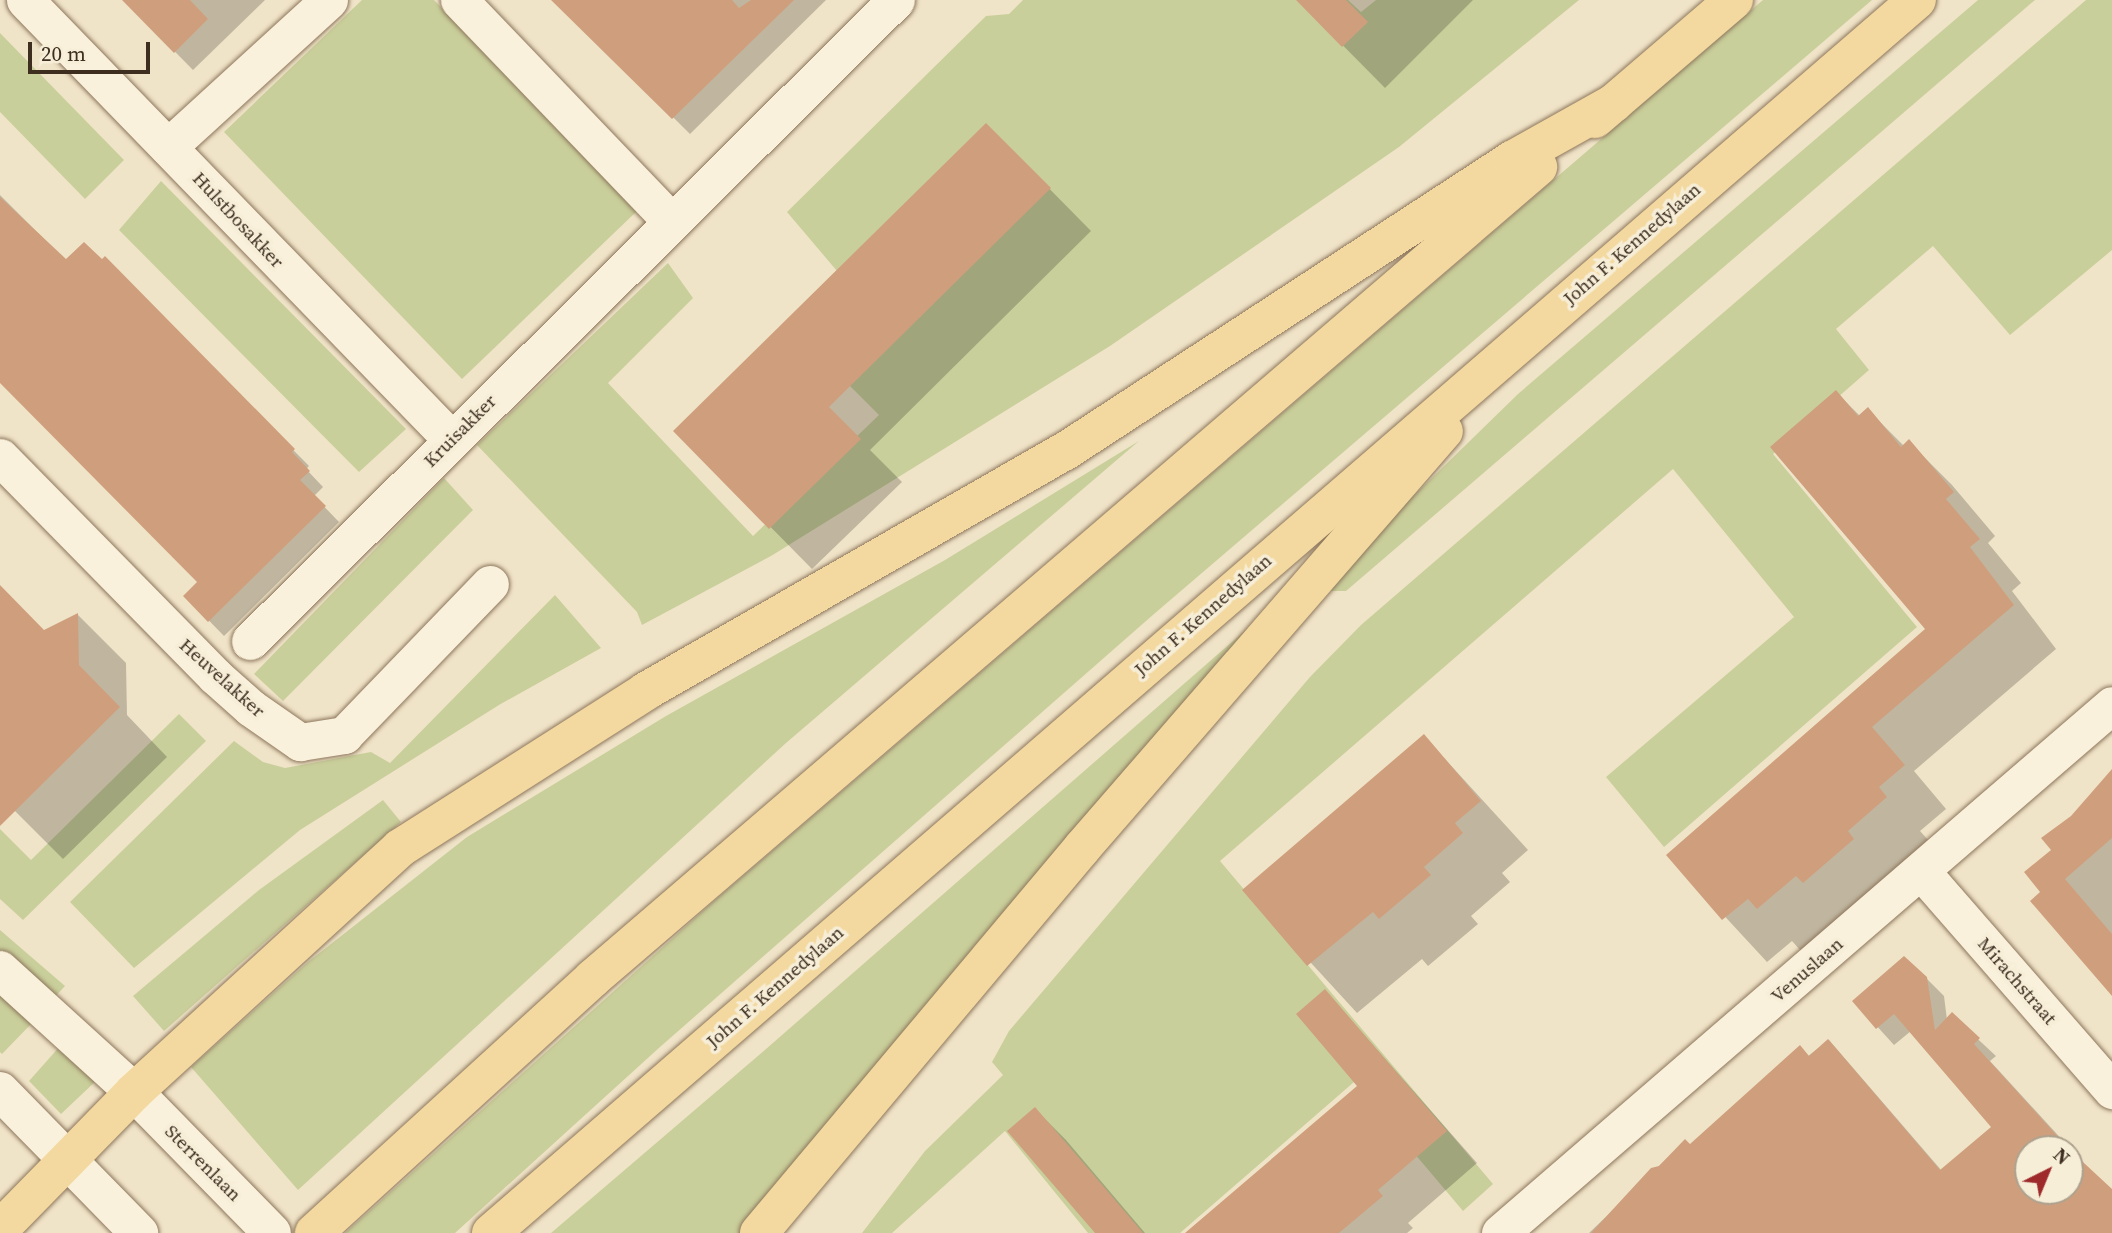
<!DOCTYPE html>
<style>
body{margin:0}
#map{position:relative;width:2112px;height:1233px;overflow:hidden;background:#f0e4c8;font-family:"Source Serif 4",serif}
div>[style]{position:absolute}
[style*='--x']{left:calc(var(--x)*1px);top:calc(var(--y)*1px);width:calc(var(--w)*1px);rotate:calc(var(--a)*1deg)}
.green>*{inset:0;background:#c9cf9b}
.shadow>*{inset:0;background:#0003}
.building>*{inset:0;background:#cf9f7d}
.roads{filter:drop-shadow(0 0 2px #8d765c) drop-shadow(0 0 2px #8d765c)}
.minor>*{height:37px;margin:-18.5px;padding:0 18.5px;transform-origin:18.5px;border-radius:18.5px;background:#faf1dc}
.secondary>*{height:38px;margin:-19px;padding:0 19px;transform-origin:19px;border-radius:19px;background:#faf1dc}
.primary>*{height:38px;margin:-19px;padding:0 19px;transform-origin:19px;border-radius:19px;background:#f3d9a0}
span{translate:-50% -50%;white-space:nowrap;text-align:center;line-height:1.15;-webkit-text-stroke:7px #f7eed8;paint-order:stroke}
.street-label{font-size:19px;color:#3d2e20}
.north{position:absolute;left:2014px;top:1135px;width:70px;height:70px;box-sizing:border-box;background:#f7eed8;border:2px solid #ada18e;border-radius:50%;rotate:43deg;font-size:19px;font-weight:700;line-height:28px;text-align:center;color:#3d2e20}
.north::after{content:'';display:block;margin:auto;width:24px;height:32px;background:#9e2a2b;clip-path:polygon(50% 0,100% 100%,50% 72%,0 100%)}
.scale{position:absolute;left:28px;top:42px;width:122px;height:32px;box-sizing:border-box;border:4px solid #3d2e20;border-top:0;padding-left:9px;font-size:21px;line-height:24px;white-space:nowrap;color:#3d2e20;-webkit-text-stroke:5px #f7eed8;paint-order:stroke}
</style>
<div id="map">
<div class="green">
<i style="clip-path:polygon(362px 0,434px 0,637px 211px,462px 379px,224px 132px)"></i>
<i style="clip-path:polygon(1023px 0,1348px 0,1361px 12px,1376px 0,1579px 0,1399px 147px,1110px 346px,771px 556px,642px 625px,637px 612px,477px 445px,668px 263px,693px 298px,608px 383px,753px 536px,879px 415px,849px 385px,837px 271px,787px 212px,986px 16px,1009px 14px)"></i>
<i style="clip-path:polygon(1763px 0,1872px 0,1154px 614px,660px 1047px,455px 1233px,345px 1233px,714px 901px)"></i>
<i style="clip-path:polygon(1978px 0,2035px 0,1346px 591px,1328px 591px,1394px 515px,1518px 394px)"></i>
<i style="clip-path:polygon(2086px 0,2112px 0,2112px 250px,2010px 335px,1933px 246px,1836px 329px,1869px 370px,1773px 454px,1917px 627px,1664px 847px,1606px 777px,1794px 617px,1673px 469px,1220px 861px,1493px 1184px,1463px 1211px,1354px 1082px,1180px 1233px,1088px 1233px,1005px 1131px,892px 1233px,862px 1233px,925px 1151px,1003px 1075px,992px 1062px,1009px 1031px,1310px 677px,1361px 625px)"></i>
<i style="clip-path:polygon(0 33px,124px 160px,85px 199px,0 112px)"></i>
<i style="clip-path:polygon(161px 181px,406px 429px,359px 472px,119px 230px)"></i>
<i style="clip-path:polygon(1139px 441px,786px 743px,298px 1190px,191px 1067px,308px 962px,467px 837px,666px 716px,945px 560px)"></i>
<i style="clip-path:polygon(444px 478px,473px 510px,283px 701px,254px 674px)"></i>
<i style="clip-path:polygon(555px 595px,601px 648px,499px 705px,300px 830px,134px 968px,70px 902px,234px 741px,263px 762px,285px 768px,371px 752px,390px 763px)"></i>
<i style="clip-path:polygon(1249px 627px,742px 1233px,551px 1233px,766px 1049px)"></i>
<i style="clip-path:polygon(179px 714px,206px 741px,23px 920px,0 899px,0 829px,31px 860px)"></i>
<i style="clip-path:polygon(383px 800px,401px 822px,164px 1031px,133px 996px,259px 890px)"></i>
<i style="clip-path:polygon(0 930px,65px 986px,52px 1000px,0 955px)"></i>
<i style="clip-path:polygon(0 986px,34px 1021px,2px 1054px,0 1052px)"></i>
<i style="clip-path:polygon(61px 1045px,98px 1079px,61px 1114px,29px 1081px)"></i>
</div>
<div class="shadow">
<i style="clip-path:polygon(124px 0,265px 0,193px 70px)"></i>
<i style="clip-path:polygon(555px 0,826px 0,690px 134px)"></i>
<i style="clip-path:polygon(1298px 0,1473px 0,1385px 88px)"></i>
<i style="clip-path:polygon(1028px 167px,1091px 231px,870px 450px,902px 482px,812px 569px,676px 431px)"></i>
<i style="clip-path:polygon(0 195px,66px 261px,105px 259px,309px 466px,306px 469px,323px 487px,314px 496px,339px 522px,224px 636px,185px 596px,199px 582px,0 380px)"></i>
<i style="clip-path:polygon(1836px 392px,1860px 416px,1868px 410px,1904px 446px,1909px 442px,1952px 485px,1995px 536px,1988px 543px,2021px 583px,2012px 591px,2056px 649px,1914px 771px,1946px 809px,1920px 831px,1929px 841px,1801px 951px,1792px 941px,1767px 962px,1668px 855px,1927px 629px)"></i>
<i style="clip-path:polygon(0 597px,43px 631px,78px 615px,126px 663px,127px 715px,167px 757px,63px 859px,0 796px)"></i>
<i style="clip-path:polygon(1424px 736px,1528px 850px,1502px 873px,1510px 882px,1471px 916px,1478px 924px,1428px 966px,1422px 959px,1357px 1013px,1244px 890px)"></i>
<i style="clip-path:polygon(2112px 787px,2112px 994px,2043px 892px,2053px 850px)"></i>
<i style="clip-path:polygon(1926px 978px,1944px 996px,1947px 1020px,1952px 1015px,1996px 1056px,1990px 1061px,2066px 1144px,2066px 1149px,2028px 1149px,2028px 1191px,2070px 1191px,2070px 1153px,2112px 1192px,2112px 1233px,1589px 1233px,1685px 1141px,1690px 1146px,1829px 1040px,1942px 1171px,1994px 1127px,1911px 1031px,1894px 1045px,1854px 1001px)"></i>
<i style="clip-path:polygon(1325px 991px,1477px 1163px,1408px 1223px,1413px 1228px,1407px 1233px,1188px 1233px,1360px 1086px)"></i>
<i style="clip-path:polygon(1035px 1109px,1066px 1140px,1145px 1233px,1097px 1233px)"></i>
</div>
<div class="building">
<i style="clip-path:polygon(122px 0,190px 0,208px 19px,174px 53px)"></i>
<i style="clip-path:polygon(551px 0,732px 0,739px 8px,751px 0,794px 0,672px 119px)"></i>
<i style="clip-path:polygon(1296px 0,1346px 0,1368px 22px,1342px 47px)"></i>
<i style="clip-path:polygon(986px 123px,1051px 188px,829px 407px,861px 439px,769px 529px,673px 431px)"></i>
<i style="clip-path:polygon(0 197px,66px 259px,84px 242px,102px 259px,105px 256px,295px 449px,292px 452px,310px 471px,300px 480px,326px 506px,208px 622px,183px 596px,197px 582px,0 383px)"></i>
<i style="clip-path:polygon(1836px 390px,1858px 416px,1868px 407px,1901px 447px,1909px 439px,1954px 492px,1946px 499px,1980px 539px,1970px 547px,2014px 605px,1872px 727px,1905px 765px,1879px 787px,1887px 797px,1848px 831px,1854px 839px,1803px 883px,1796px 876px,1757px 909px,1748px 899px,1722px 920px,1666px 855px,1925px 629px,1770px 447px)"></i>
<i style="clip-path:polygon(0 585px,44px 630px,78px 613px,79px 665px,120px 707px,0 826px)"></i>
<i style="clip-path:polygon(1424px 734px,1481px 801px,1455px 823px,1463px 833px,1424px 867px,1431px 875px,1379px 919px,1373px 912px,1307px 966px,1242px 890px)"></i>
<i style="clip-path:polygon(2112px 769px,2112px 838px,2065px 879px,2112px 934px,2112px 996px,2030px 901px,2040px 892px,2024px 872px,2051px 850px,2041px 838px,2071px 816px)"></i>
<i style="clip-path:polygon(1904px 956px,1927px 977px,1935px 1030px,1952px 1012px,1980px 1038px,1974px 1044px,2069px 1149px,2028px 1149px,2028px 1191px,2070px 1191px,2070px 1150px,2112px 1189px,2112px 1233px,1591px 1233px,1651px 1168px,1659px 1166px,1685px 1139px,1690px 1144px,1800px 1045px,1809px 1056px,1828px 1039px,1940px 1170px,1991px 1127px,1894px 1014px,1876px 1029px,1852px 1001px)"></i>
<i style="clip-path:polygon(1325px 989px,1447px 1131px,1378px 1190px,1383px 1196px,1339px 1233px,1185px 1233px,1357px 1086px,1296px 1014px)"></i>
<i style="clip-path:polygon(1035px 1107px,1092px 1173px,1143px 1233px,1095px 1233px,1007px 1131px)"></i>
</div>
<div class="roads">
<div class="minor">
<i style="--x:25;--y:0;--w:613;--a:45.86"></i>
<i style="--x:459;--y:0;--w:306;--a:46.2"></i>
<i style="--x:168;--y:147;--w:218;--a:-42.4"></i>
<i style="--x:0;--y:457;--w:307;--a:45.5"></i>
<i style="--x:215;--y:676;--w:48;--a:41.6"></i>
<i style="--x:251;--y:708;--w:60;--a:34.8"></i>
<i style="--x:300;--y:742;--w:45;--a:-9"></i>
<i style="--x:344;--y:735;--w:210;--a:-46"></i>
<i style="--x:250;--y:641;--w:910;--a:-44.78"></i>
<i style="--x:1921;--y:871;--w:291;--a:48.9"></i>
<i style="--x:1500;--y:1233;--w:808;--a:-40.79"></i>
</div>
<div class="secondary">
<i style="--x:0;--y:970;--w:181;--a:42.3"></i>
<i style="--x:134;--y:1092;--w:197;--a:45.6"></i>
<i style="--x:0;--y:1091;--w:199;--a:45.6"></i>
</div>
<div class="primary">
<i style="--x:1595;--y:119;--w:183;--a:-40.6"></i>
<i style="--x:0;--y:1229;--w:192;--a:-45.6"></i>
<i style="--x:134;--y:1092;--w:361;--a:-42.5"></i>
<i style="--x:400;--y:848;--w:292;--a:-32.5"></i>
<i style="--x:646;--y:691;--w:482;--a:-29.8"></i>
<i style="--x:1064;--y:452;--w:535;--a:-33.1"></i>
<i style="--x:1512;--y:160;--w:117;--a:-29.2"></i>
<i style="--x:314;--y:1233;--w:377;--a:-42.4"></i>
<i style="--x:592;--y:979;--w:1247;--a:-40.64"></i>
<i style="--x:491;--y:1233;--w:1885;--a:-40.85"></i>
<i style="--x:759;--y:1233;--w:503;--a:-50"></i>
<i style="--x:1082;--y:848;--w:552;--a:-49.04"></i>
</div>
</div>
<div class="street-label">
<span style="left:238px;top:220px;rotate:47deg">Hulstbosakker</span>
<span style="left:1632px;top:244px;rotate:-41deg">John F. Kennedylaan</span>
<span style="left:460px;top:431px;rotate:-45deg">Kruisakker</span>
<span style="left:1203px;top:615px;rotate:-41deg">John F. Kennedylaan</span>
<span style="left:222px;top:678px;rotate:42deg">Heuvelakker</span>
<span style="left:1807px;top:970px;rotate:-41deg">Venuslaan</span>
<span style="left:2017px;top:981px;rotate:49deg">Mirachstraat</span>
<span style="left:775px;top:987px;rotate:-41deg">John F. Kennedylaan</span>
<span style="left:203px;top:1163px;rotate:45deg">Sterrenlaan</span>
</div>
<div class="north">N</div>
<div class="scale">20 m</div>
</div>
